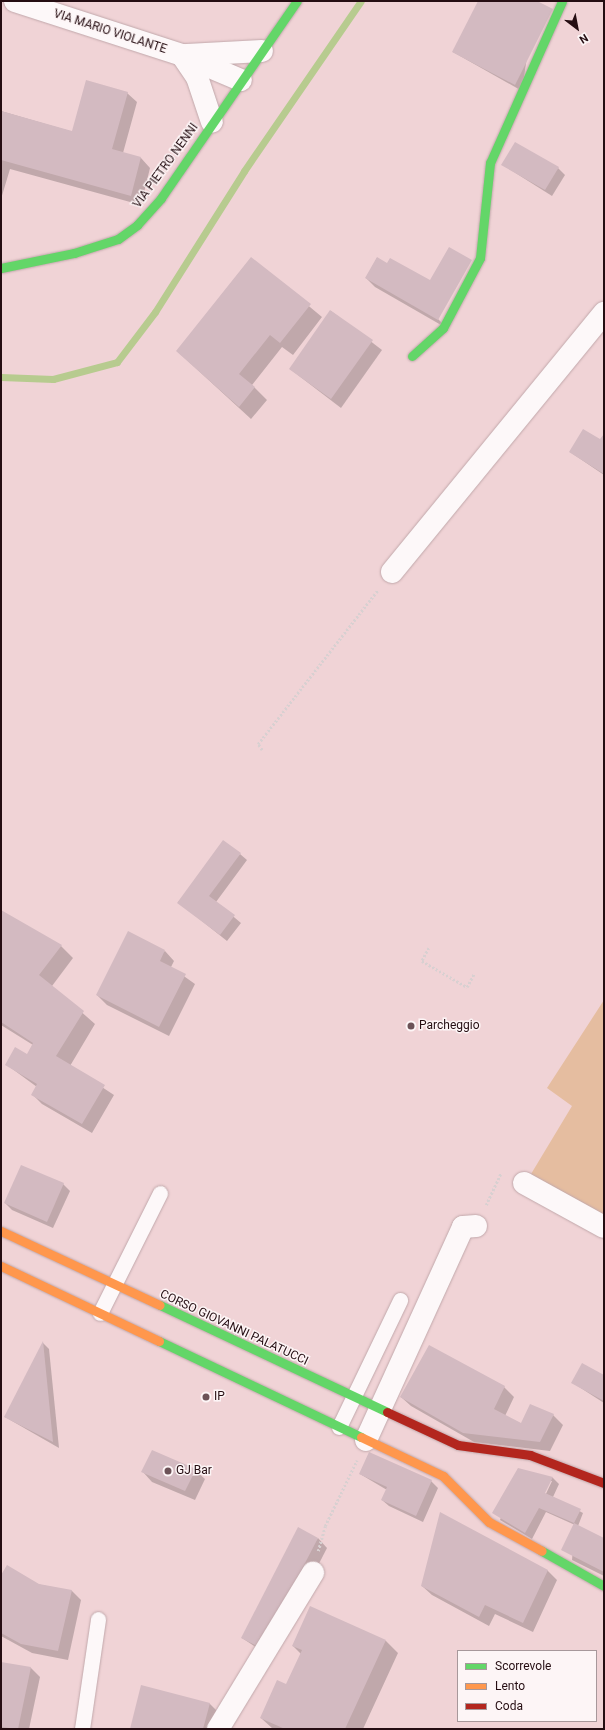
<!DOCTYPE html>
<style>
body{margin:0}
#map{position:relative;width:605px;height:1730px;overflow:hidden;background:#f0d3d6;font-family:Roboto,sans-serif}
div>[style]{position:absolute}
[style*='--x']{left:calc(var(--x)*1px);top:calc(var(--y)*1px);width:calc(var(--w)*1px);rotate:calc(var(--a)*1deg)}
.green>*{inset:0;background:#e5bda0}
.shadow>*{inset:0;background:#0003}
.stream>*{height:7px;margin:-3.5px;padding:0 3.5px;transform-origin:3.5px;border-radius:3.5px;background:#b7cb8f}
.building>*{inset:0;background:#d3bac1}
.path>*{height:2.5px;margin-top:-1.25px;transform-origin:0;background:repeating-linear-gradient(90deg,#d8d0d1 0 2px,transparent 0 4px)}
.roads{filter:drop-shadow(0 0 1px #c1a8ab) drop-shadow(0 0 1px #c1a8ab)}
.lane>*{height:15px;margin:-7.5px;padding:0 7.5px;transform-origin:7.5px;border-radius:7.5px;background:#fdf8f9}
.street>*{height:22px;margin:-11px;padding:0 11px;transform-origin:11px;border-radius:11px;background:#fdf8f9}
.fast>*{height:9px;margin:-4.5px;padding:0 4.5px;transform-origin:4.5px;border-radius:4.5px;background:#63d668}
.slow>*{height:9px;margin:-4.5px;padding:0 4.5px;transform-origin:4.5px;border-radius:4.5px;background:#ff974d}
.jam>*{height:9px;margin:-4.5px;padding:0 4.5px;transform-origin:4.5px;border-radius:4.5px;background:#b3261e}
.dots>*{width:11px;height:11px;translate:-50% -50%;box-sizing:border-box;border:2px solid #fdf5f6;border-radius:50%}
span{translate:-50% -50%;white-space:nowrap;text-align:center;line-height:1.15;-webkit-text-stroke:3px #fdf5f6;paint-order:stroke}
.street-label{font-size:12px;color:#250d12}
.poi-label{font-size:12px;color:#250d12}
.left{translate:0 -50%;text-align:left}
.frame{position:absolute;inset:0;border:2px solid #250d12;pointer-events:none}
.legend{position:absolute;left:457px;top:1650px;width:140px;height:72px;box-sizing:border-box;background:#fdf5f6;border:1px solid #a7989b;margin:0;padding:5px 7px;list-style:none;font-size:12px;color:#250d12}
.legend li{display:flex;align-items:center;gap:8px;height:20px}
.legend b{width:20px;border:1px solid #a7989b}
.north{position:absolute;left:557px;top:8px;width:40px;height:40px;-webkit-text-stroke:3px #fdf5f6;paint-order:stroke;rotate:148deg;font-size:11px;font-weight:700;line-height:16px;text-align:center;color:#250d12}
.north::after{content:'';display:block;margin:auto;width:14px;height:18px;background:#250d12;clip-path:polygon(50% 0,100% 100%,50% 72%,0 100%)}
</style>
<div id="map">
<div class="green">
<i style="clip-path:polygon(604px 1000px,604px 1216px,528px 1179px,572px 1106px,547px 1088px)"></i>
</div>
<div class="shadow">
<i style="clip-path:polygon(479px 1px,535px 1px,522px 91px,453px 52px)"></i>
<i style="clip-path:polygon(127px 93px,137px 102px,123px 153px,141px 158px,150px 168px,141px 205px,10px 169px,1px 199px,1px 111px,73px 132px)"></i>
<i style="clip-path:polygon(503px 165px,558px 168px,565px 175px,552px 196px)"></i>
<i style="clip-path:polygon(251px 258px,322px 317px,293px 355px,282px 347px,252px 385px,267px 400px,251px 419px,177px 351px)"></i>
<i style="clip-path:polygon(377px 258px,448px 329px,375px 287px,366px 278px)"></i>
<i style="clip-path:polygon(331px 311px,382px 350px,341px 408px,290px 369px)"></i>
<i style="clip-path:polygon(604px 436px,604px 475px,570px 452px,601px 441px)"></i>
<i style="clip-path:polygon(240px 854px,247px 860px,216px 902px,241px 923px,227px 941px,178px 902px)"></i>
<i style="clip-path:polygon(1px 911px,61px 946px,73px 958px,52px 986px,95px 1024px,70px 1066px,114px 1095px,92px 1133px,42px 1104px,32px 1094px,37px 1087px,7px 1065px,28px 1056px,33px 1045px,1px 1025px)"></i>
<i style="clip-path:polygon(165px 951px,174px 961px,171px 967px,195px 984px,169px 1036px,107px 1005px,97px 995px)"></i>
<i style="clip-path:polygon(63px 1184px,70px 1191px,53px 1228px,12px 1210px,5px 1203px)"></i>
<i style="clip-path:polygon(43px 1343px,49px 1349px,59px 1448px,5px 1417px)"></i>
<i style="clip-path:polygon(604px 1376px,604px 1403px,573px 1383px)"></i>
<i style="clip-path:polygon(504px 1387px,514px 1397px,505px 1416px,522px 1424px,553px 1415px,563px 1425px,550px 1451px,474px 1442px,411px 1406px,401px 1397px)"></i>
<i style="clip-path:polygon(evenodd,518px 1469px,553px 1478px,559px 1484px,553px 1497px,583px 1513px,578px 1526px,604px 1539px,604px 1576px,572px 1560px,575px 1525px,546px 1512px,532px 1539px,500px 1520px,518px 1469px,550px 1481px,552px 1481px,544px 1498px,542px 1497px,550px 1481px)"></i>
<i style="clip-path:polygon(195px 1470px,205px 1479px,195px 1500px,152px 1482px,143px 1472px)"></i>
<i style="clip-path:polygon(360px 1474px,431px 1481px,438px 1488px,423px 1522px,389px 1506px,382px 1500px,387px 1490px)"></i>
<i style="clip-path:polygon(318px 1538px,327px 1548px,271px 1657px,242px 1638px)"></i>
<i style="clip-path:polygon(547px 1570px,557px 1580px,533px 1632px,495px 1614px,489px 1626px,432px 1595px,422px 1586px)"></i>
<i style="clip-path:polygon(1px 1577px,72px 1591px,81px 1600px,68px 1660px,32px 1653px,1px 1636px)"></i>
<i style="clip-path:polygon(386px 1641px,398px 1653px,363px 1729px,273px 1729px,261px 1718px,287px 1686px,301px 1654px,293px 1646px)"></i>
<i style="clip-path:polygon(1px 1663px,31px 1668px,40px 1677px,29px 1729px,1px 1729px)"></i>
<i style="clip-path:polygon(142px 1686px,210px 1704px,220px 1714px,215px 1729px,131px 1729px)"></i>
</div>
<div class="stream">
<i style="--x:1;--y:377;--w:52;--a:2.2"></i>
<i style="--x:53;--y:379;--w:66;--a:-14.9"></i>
<i style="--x:117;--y:362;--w:63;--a:-52.8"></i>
<i style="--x:155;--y:312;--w:167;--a:-57.7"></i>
<i style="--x:244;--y:171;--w:206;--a:-55.5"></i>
</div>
<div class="building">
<i style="clip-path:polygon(478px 1px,537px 1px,553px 9px,515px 85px,452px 52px)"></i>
<i style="clip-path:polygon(86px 80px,128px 92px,112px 149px,141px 157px,131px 196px,1px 160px,1px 111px,72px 131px)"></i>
<i style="clip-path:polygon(515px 142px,559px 167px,545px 190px,501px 165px)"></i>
<i style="clip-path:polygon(449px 247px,472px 260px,438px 320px,365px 278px,377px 257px,387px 263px,390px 258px,430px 280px)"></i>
<i style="clip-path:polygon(251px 257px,311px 304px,280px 343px,270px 335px,239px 374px,255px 387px,239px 407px,176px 351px)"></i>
<i style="clip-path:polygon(330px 310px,373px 340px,331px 399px,289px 369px)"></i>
<i style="clip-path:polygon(583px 429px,600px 439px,604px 434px,604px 474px,569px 452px)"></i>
<i style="clip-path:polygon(223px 840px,241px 853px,209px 896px,235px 915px,220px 935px,177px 903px)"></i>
<i style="clip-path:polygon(1px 910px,62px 945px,39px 975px,84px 1011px,56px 1056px,105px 1085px,82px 1124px,31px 1095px,37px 1084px,5px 1065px,15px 1047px,27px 1054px,33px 1043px,1px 1022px)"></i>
<i style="clip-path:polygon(128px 931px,165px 950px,160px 961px,186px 974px,159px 1027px,96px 995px)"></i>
<i style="clip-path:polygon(21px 1165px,64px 1183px,47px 1222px,4px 1203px)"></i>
<i style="clip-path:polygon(43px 1341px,53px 1442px,4px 1417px)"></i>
<i style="clip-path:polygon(429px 1345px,505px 1386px,494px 1409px,521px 1423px,530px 1404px,554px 1414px,540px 1442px,463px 1433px,400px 1397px)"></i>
<i style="clip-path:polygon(582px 1363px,604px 1375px,604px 1401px,571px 1383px)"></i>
<i style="clip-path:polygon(152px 1450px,196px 1469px,185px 1491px,141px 1472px)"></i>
<i style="clip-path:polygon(369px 1452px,432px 1480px,416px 1516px,381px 1500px,387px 1487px,359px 1474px)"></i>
<i style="clip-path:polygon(518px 1468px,553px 1477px,545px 1493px,581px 1509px,574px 1523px,539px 1508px,525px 1533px,492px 1513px)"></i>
<i style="clip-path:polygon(440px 1512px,548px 1570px,523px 1623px,485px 1605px,479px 1617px,421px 1586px)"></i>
<i style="clip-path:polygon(574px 1523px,604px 1538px,604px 1572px,561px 1550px)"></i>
<i style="clip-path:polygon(298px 1527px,318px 1538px,261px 1648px,241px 1638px)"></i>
<i style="clip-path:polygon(7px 1565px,39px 1584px,72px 1590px,58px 1651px,21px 1644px,1px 1633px,1px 1575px)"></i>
<i style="clip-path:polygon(310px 1606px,386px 1640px,345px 1729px,285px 1729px,260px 1718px,277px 1680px,286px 1684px,302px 1650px,292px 1646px)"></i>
<i style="clip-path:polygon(1px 1662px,31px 1667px,18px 1729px,1px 1727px)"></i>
<i style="clip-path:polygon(141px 1685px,210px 1703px,203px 1729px,130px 1729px)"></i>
</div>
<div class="path">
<i style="--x:262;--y:750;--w:7;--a:-124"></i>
<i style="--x:258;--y:744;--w:195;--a:-52.1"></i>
<i style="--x:429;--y:948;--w:15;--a:118"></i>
<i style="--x:422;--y:961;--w:52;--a:30"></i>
<i style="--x:467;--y:987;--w:15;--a:-62"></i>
<i style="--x:486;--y:1205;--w:35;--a:-65"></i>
<i style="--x:318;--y:1551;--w:26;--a:-74"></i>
<i style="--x:325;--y:1526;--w:73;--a:-64.1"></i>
</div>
<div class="roads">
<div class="lane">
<i style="--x:100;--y:1313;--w:134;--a:-63.4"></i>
<i style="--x:339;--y:1427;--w:141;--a:-64.3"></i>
<i style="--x:82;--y:1729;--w:111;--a:-81.7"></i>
</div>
<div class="street">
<i style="--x:15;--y:1;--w:176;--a:17.9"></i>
<i style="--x:182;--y:55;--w:64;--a:23"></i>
<i style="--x:182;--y:55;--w:27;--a:56"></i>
<i style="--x:197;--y:77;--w:47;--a:71.6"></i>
<i style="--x:187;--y:55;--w:75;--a:-3.1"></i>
<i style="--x:392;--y:572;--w:335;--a:-50.7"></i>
<i style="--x:524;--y:1183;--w:91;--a:28.8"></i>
<i style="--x:366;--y:1440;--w:234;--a:-65.5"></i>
<i style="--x:463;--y:1227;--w:13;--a:-4"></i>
<i style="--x:218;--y:1729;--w:183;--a:-58.7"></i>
</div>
<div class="fast">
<i style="--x:1;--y:268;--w:75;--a:-11.6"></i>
<i style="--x:74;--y:253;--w:46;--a:-17.7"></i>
<i style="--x:118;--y:239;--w:24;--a:-36"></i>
<i style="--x:137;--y:225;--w:36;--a:-48"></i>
<i style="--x:161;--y:198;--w:239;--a:-55.4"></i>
<i style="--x:412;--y:356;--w:42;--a:-42.1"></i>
<i style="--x:443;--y:328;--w:79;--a:-62.1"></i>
<i style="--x:480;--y:258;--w:96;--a:-84"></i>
<i style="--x:490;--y:163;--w:177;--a:-66"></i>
<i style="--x:160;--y:1305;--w:251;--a:25.2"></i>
<i style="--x:159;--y:1341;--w:224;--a:25.4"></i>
<i style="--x:542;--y:1551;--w:71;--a:29.4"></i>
</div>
<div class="slow">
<i style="--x:1;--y:1231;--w:175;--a:25"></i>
<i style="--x:1;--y:1266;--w:175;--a:25.4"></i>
<i style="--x:361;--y:1437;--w:91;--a:25.4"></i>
<i style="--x:443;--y:1476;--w:65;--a:45"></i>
<i style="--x:489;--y:1522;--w:60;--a:28.7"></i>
</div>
<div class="jam">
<i style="--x:387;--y:1412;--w:78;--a:24.9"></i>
<i style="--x:458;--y:1445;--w:73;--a:7.9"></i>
<i style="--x:530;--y:1455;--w:79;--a:20.7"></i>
</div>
</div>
<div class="dots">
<i style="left:411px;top:1026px;background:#6c5257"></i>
<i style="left:206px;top:1397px;background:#6c5257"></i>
<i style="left:168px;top:1471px;background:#6c5257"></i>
</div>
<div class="street-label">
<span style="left:110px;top:32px;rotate:18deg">VIA MARIO VIOLANTE</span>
<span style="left:166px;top:166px;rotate:-54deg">VIA PIETRO NENNI</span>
<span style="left:234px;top:1328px;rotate:25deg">CORSO GIOVANNI PALATUCCI</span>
</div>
<div class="poi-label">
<span class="left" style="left:419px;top:1026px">Parcheggio</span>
<span class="left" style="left:214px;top:1397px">IP</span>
<span class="left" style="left:176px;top:1471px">GJ Bar</span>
</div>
<div class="frame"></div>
<ul class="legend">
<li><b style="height:5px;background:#63d668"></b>Scorrevole</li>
<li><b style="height:5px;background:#ff974d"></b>Lento</li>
<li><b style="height:5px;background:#b3261e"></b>Coda</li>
</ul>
<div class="north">N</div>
</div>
